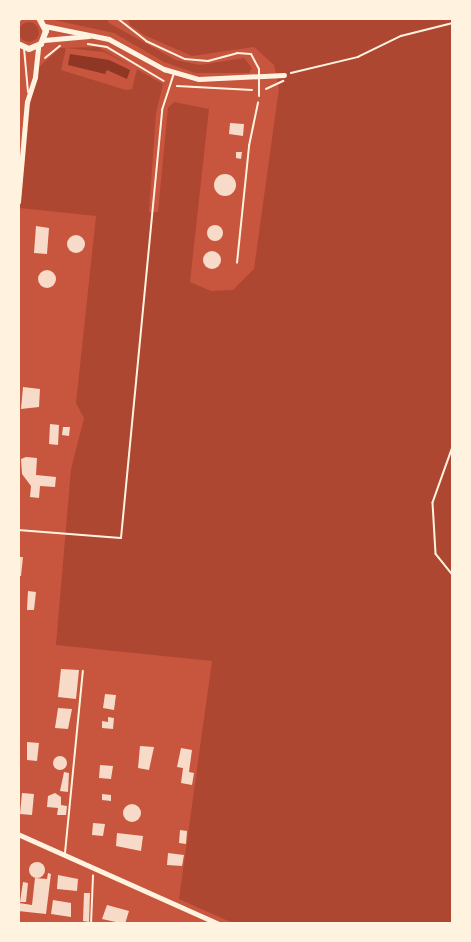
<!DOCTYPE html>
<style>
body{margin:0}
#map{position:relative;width:471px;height:942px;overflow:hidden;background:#c8553d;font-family:"Zilla Slab",serif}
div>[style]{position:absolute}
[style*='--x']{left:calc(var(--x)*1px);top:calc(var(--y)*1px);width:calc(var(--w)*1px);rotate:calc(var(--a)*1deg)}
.green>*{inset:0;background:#ae4732}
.round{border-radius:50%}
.water>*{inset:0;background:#8f3625}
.building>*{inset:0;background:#f7dbc8}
.path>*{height:1.5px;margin:-0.75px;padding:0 0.75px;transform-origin:0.75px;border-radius:0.75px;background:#fff3e0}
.service>*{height:2px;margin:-1px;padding:0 1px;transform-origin:1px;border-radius:1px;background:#fff3e0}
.minor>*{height:4.5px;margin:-2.25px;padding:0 2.25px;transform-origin:2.25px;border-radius:2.25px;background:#fff3e0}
.tertiary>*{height:6px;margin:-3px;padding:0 3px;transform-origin:3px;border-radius:3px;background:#fff3e0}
span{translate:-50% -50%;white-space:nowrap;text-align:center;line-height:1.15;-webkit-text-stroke:4.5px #fff3e0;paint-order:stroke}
.frame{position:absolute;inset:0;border:20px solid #fff3e0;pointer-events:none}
</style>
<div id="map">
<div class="green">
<i style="clip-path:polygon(45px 18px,106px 18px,109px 23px,176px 60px,200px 65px,244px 58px,252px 68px,249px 73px,195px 73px,164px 62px,114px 33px)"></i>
<i style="clip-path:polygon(evenodd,128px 18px,453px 18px,453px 924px,235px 924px,179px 899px,212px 661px,56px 645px,71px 469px,84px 418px,76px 403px,96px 216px,20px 208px,30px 106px,39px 67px,60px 48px,98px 47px,163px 84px,156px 113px,149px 212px,158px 212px,168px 108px,174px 102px,209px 109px,190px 282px,211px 291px,233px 290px,254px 269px,279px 88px,274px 65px,254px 47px,192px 56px,144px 35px,130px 25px,128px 18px,66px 48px,104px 52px,137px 69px,132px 89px,126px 90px,61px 70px,66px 48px)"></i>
<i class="round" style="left:19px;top:22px;width:20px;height:20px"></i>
</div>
<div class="water">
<i style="clip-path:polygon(70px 54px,109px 60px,130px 70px,127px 79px,107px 70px,105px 74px,68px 65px)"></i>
</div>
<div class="building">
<i style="clip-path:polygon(230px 123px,244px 124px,243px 136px,229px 134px)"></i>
<i style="clip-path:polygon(236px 152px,242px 152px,241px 159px,236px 158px)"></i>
<i class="round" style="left:214px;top:174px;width:22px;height:22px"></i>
<i class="round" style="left:207px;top:225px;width:16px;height:16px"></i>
<i style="clip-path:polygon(36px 226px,49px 228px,47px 254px,34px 253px)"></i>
<i class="round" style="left:67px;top:235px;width:18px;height:18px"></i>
<i class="round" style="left:203px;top:251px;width:18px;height:18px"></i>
<i class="round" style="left:38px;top:270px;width:18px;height:18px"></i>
<i style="clip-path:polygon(23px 387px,40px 389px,39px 407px,21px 409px)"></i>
<i style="clip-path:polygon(50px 424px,59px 425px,58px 445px,49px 444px)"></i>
<i style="clip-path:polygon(63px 427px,70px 427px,69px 436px,62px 435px)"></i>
<i style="clip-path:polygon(26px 457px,37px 458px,36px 475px,56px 477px,55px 487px,40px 486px,39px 498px,30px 497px,31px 486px,22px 474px,21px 459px)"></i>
<i style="clip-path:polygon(18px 557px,23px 557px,21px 576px,18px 576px)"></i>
<i style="clip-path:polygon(28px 591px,36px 592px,34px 610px,27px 610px)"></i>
<i style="clip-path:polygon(61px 669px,79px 670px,76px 699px,58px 697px)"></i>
<i style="clip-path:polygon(105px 694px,116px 695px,114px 710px,103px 708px)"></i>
<i style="clip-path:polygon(58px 708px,72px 709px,68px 729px,55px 728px)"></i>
<i style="clip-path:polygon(108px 717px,114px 718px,113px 729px,102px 728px,102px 721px,108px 722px)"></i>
<i style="clip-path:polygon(27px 742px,39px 743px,37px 761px,27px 760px)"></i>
<i style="clip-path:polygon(140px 746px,154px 747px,149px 770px,138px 768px)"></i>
<i style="clip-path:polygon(181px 748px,192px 750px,189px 772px,194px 773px,192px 785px,181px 783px,183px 768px,177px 767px)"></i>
<i class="round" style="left:53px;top:756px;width:14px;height:14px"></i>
<i style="clip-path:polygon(100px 765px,113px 766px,111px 779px,99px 778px)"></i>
<i style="clip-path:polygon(64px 772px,69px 773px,68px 792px,60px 791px)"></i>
<i style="clip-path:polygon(22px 793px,34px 794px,32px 815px,20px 814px)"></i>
<i style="clip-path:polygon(55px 793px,61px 797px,61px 805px,67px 806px,66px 815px,57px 815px,58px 808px,47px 807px,48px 796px)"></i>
<i style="clip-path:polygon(102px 794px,111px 795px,111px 801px,102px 800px)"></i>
<i class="round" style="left:123px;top:804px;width:18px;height:18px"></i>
<i style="clip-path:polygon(93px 823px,105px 824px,103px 836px,92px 835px)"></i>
<i style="clip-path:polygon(180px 830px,187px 831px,186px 844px,179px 843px)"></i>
<i style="clip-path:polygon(117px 833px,143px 836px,141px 851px,116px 846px)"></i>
<i style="clip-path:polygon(168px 853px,184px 855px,182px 866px,167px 865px)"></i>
<i class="round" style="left:29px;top:862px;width:16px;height:16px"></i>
<i style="clip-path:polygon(48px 873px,51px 874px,46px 914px,18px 911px,19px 903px,32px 905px,35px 878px,47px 879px)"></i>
<i style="clip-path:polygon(58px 875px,78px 879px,77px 891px,57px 889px)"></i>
<i style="clip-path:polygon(23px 882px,28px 883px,26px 902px,20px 902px)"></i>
<i style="clip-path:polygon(84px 893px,90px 893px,89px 922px,83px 921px)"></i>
<i style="clip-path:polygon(53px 900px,71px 903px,71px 917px,51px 914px)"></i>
<i style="clip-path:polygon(107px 905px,129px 911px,125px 924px,102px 919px)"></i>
</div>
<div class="path">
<i style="--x:88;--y:44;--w:19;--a:9"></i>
<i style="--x:107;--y:47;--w:66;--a:30.8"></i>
<i style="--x:45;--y:58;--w:19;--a:-39"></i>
<i style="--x:291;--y:73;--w:69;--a:-13.4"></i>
<i style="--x:358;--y:57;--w:48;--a:-26"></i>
<i style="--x:401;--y:36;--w:54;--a:-14"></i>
<i style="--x:177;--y:86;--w:75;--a:3.1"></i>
<i style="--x:266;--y:89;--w:19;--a:-25"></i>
<i style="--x:237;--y:263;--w:118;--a:-84.1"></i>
<i style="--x:249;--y:146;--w:44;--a:-78.2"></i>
<i style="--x:453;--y:447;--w:59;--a:109.7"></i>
<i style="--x:433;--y:503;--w:51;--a:86.6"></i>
<i style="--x:436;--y:554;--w:27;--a:51"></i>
<i style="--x:91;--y:924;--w:48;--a:-87.6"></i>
</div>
<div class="service">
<i style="--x:117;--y:18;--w:37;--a:38"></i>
<i style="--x:146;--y:41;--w:43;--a:24.8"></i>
<i style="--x:185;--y:59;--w:23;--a:5"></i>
<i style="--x:208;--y:61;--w:30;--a:-15"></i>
<i style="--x:237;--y:53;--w:14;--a:4"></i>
<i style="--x:251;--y:54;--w:17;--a:62"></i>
<i style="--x:259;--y:69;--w:27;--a:90"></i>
<i style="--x:24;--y:48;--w:44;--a:84.8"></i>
<i style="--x:18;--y:530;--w:103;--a:4.4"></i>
<i style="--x:121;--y:538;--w:430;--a:-84.5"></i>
<i style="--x:162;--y:110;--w:39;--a:-72"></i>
<i style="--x:65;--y:853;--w:183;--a:-84.4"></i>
</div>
<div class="minor">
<i style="--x:45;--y:26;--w:65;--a:11.5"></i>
<i style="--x:109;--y:39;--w:63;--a:28.6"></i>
<i style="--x:164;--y:69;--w:36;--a:16"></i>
<i style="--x:199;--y:79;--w:85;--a:-2.7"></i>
<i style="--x:44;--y:40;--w:45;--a:-5.1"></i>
<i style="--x:18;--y:202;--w:100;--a:-84.9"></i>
<i style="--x:27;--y:102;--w:26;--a:-72"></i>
<i style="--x:35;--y:77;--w:31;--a:-84"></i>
<i style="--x:18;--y:834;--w:220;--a:24.1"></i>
</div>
<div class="tertiary">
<i style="--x:18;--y:19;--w:1;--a:-45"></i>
<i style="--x:18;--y:44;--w:12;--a:24"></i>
<i style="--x:29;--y:49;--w:13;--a:-23"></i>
<i style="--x:41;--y:44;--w:14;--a:-69"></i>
<i style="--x:46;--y:31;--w:15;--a:-118"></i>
</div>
<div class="frame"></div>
</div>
